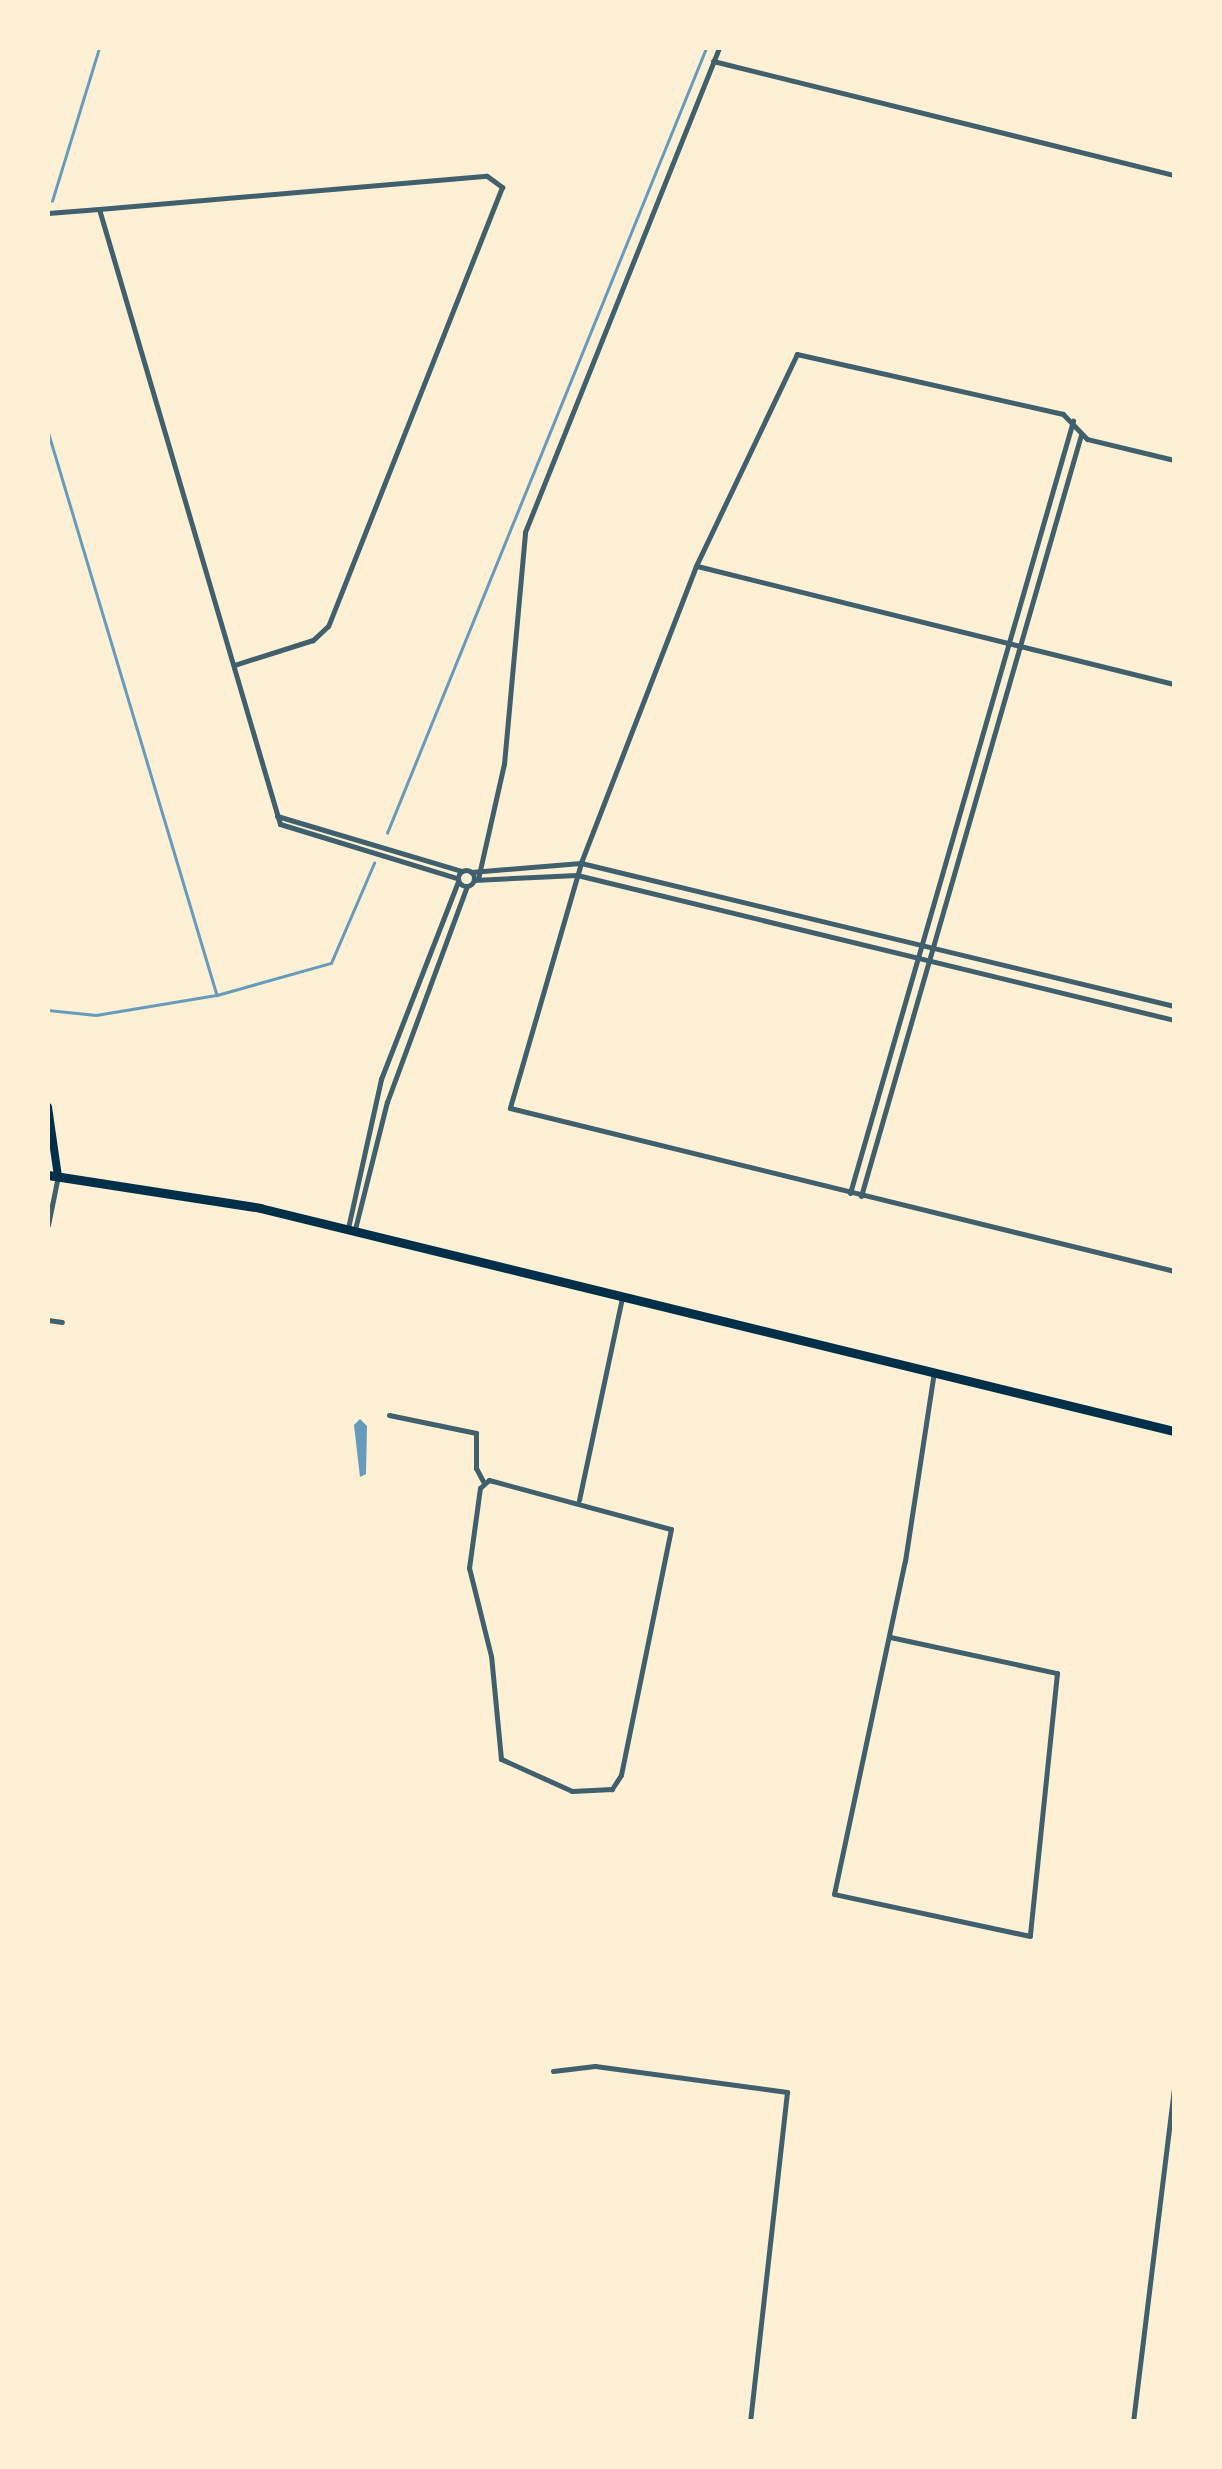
<!DOCTYPE html>
<style>
body{margin:0}
#map{position:relative;width:1222px;height:2469px;overflow:hidden;background:#fdf0d5;font-family:Rubik,sans-serif}
div>[style]{position:absolute}
[style*='--x']{left:calc(var(--x)*1px);top:calc(var(--y)*1px);width:calc(var(--w)*1px);rotate:calc(var(--a)*1deg)}
.water>*{inset:0;background:#669bbc}
.stream>*{height:2.5px;margin:-1.25px;padding:0 1.25px;transform-origin:1.25px;border-radius:1.25px;background:#669bbc}
.minor>*{height:5px;margin:-2.5px;padding:0 2.5px;transform-origin:2.5px;border-radius:2.5px;background:#3f606c}
.minor>.ring{margin:-2.5px;padding:0;box-sizing:content-box;background:none;border:5px solid #3f606c;border-radius:50%}
.secondary>*{height:8px;margin:-4px;padding:0 4px;transform-origin:4px;border-radius:4px;background:#003049}
.primary>*{height:9px;margin:-4.5px;padding:0 4.5px;transform-origin:4.5px;border-radius:4.5px;background:#003049}
span{translate:-50% -50%;white-space:nowrap;text-align:center;line-height:1.15;-webkit-text-stroke:8px #fdf0d5;paint-order:stroke}
.frame{position:absolute;inset:0;border:50px solid #fdf0d5;pointer-events:none}
</style>
<div id="map">
<div class="water">
<i style="clip-path:polygon(360px 1419px,367px 1426px,366px 1474px,360px 1477px,354px 1425px)"></i>
</div>
<div class="stream">
<i style="--x:52;--y:201;--w:160;--a:-72.9"></i>
<i style="--x:48;--y:431;--w:589;--a:73.32"></i>
<i style="--x:387;--y:833;--w:847;--a:-67.88"></i>
<i style="--x:48;--y:1010;--w:48;--a:5.9"></i>
<i style="--x:96;--y:1015;--w:123;--a:-9.4"></i>
<i style="--x:217;--y:995;--w:118;--a:-15.7"></i>
<i style="--x:331;--y:963;--w:109;--a:-66.7"></i>
</div>
<div class="minor">
<i style="--x:713;--y:61;--w:475;--a:13.9"></i>
<i style="--x:99;--y:209;--w:389;--a:-4.9"></i>
<i style="--x:487;--y:176;--w:19;--a:36"></i>
<i style="--x:502;--y:187;--w:472;--a:111.6"></i>
<i style="--x:328;--y:626;--w:21;--a:137"></i>
<i style="--x:313;--y:640;--w:83;--a:162.4"></i>
<i style="--x:48;--y:213;--w:51;--a:-4.5"></i>
<i style="--x:99;--y:209;--w:641;--a:73.6"></i>
<i style="--x:280;--y:824;--w:185;--a:17"></i>
<i style="--x:1174;--y:460;--w:89;--a:-166.4"></i>
<i style="--x:1087;--y:439;--w:35;--a:-134"></i>
<i style="--x:1063;--y:414;--w:273;--a:-167.3"></i>
<i style="--x:797;--y:354;--w:235;--a:115.5"></i>
<i style="--x:696;--y:566;--w:318;--a:111.2"></i>
<i style="--x:581;--y:863;--w:255;--a:106.2"></i>
<i style="--x:510;--y:1108;--w:684;--a:13.79"></i>
<i style="--x:697;--y:566;--w:491;--a:13.9"></i>
<i style="--x:277;--y:816;--w:193;--a:16.6"></i>
<i class="ring" style="left:458px;top:870px;width:11px;height:11px"></i>
<i style="--x:471;--y:872;--w:110;--a:-4.7"></i>
<i style="--x:581;--y:863;--w:610;--a:13.56"></i>
<i style="--x:478;--y:879;--w:118;--a:-77.3"></i>
<i style="--x:504;--y:764;--w:233;--a:-84.8"></i>
<i style="--x:525;--y:532;--w:521;--a:-68.16"></i>
<i style="--x:474;--y:880;--w:103;--a:-2.8"></i>
<i style="--x:577;--y:875;--w:614;--a:13.65"></i>
<i style="--x:850;--y:1193;--w:804;--a:-73.89"></i>
<i style="--x:861;--y:1196;--w:792;--a:-73.88"></i>
<i style="--x:48;--y:1225;--w:50;--a:-78.5"></i>
<i style="--x:348;--y:1228;--w:153;--a:-77.5"></i>
<i style="--x:381;--y:1079;--w:212;--a:-68.7"></i>
<i style="--x:355;--y:1229;--w:131;--a:-75.9"></i>
<i style="--x:387;--y:1102;--w:230;--a:-69.7"></i>
<i style="--x:48;--y:1320;--w:14;--a:8"></i>
<i style="--x:389;--y:1415;--w:89;--a:11.7"></i>
<i style="--x:476;--y:1433;--w:35;--a:90"></i>
<i style="--x:476;--y:1468;--w:15;--a:62"></i>
<i style="--x:489;--y:1480;--w:188;--a:15.1"></i>
<i style="--x:671;--y:1529;--w:251;--a:101.5"></i>
<i style="--x:621;--y:1775;--w:17;--a:123"></i>
<i style="--x:612;--y:1789;--w:40;--a:177.1"></i>
<i style="--x:572;--y:1791;--w:78;--a:-155.7"></i>
<i style="--x:501;--y:1759;--w:103;--a:-95.5"></i>
<i style="--x:491;--y:1656;--w:91;--a:-104"></i>
<i style="--x:469;--y:1568;--w:81;--a:-82.2"></i>
<i style="--x:480;--y:1488;--w:12;--a:-42"></i>
<i style="--x:579;--y:1500;--w:207;--a:-78"></i>
<i style="--x:890;--y:1637;--w:171;--a:12.2"></i>
<i style="--x:1057;--y:1673;--w:264;--a:95.9"></i>
<i style="--x:1030;--y:1936;--w:200;--a:-167.9"></i>
<i style="--x:834;--y:1894;--w:340;--a:-78"></i>
<i style="--x:905;--y:1561;--w:191;--a:-81.3"></i>
<i style="--x:553;--y:2071;--w:42;--a:-6.8"></i>
<i style="--x:595;--y:2066;--w:194;--a:7.7"></i>
<i style="--x:787;--y:2092;--w:332;--a:96.4"></i>
<i style="--x:1133;--y:2422;--w:335;--a:-83"></i>
</div>
<div class="secondary">
<i style="--x:48;--y:1107;--w:70;--a:81.8"></i>
</div>
<div class="primary">
<i style="--x:48;--y:1175;--w:215;--a:8.8"></i>
<i style="--x:260;--y:1208;--w:941;--a:13.71"></i>
</div>
<div class="frame"></div>
</div>
